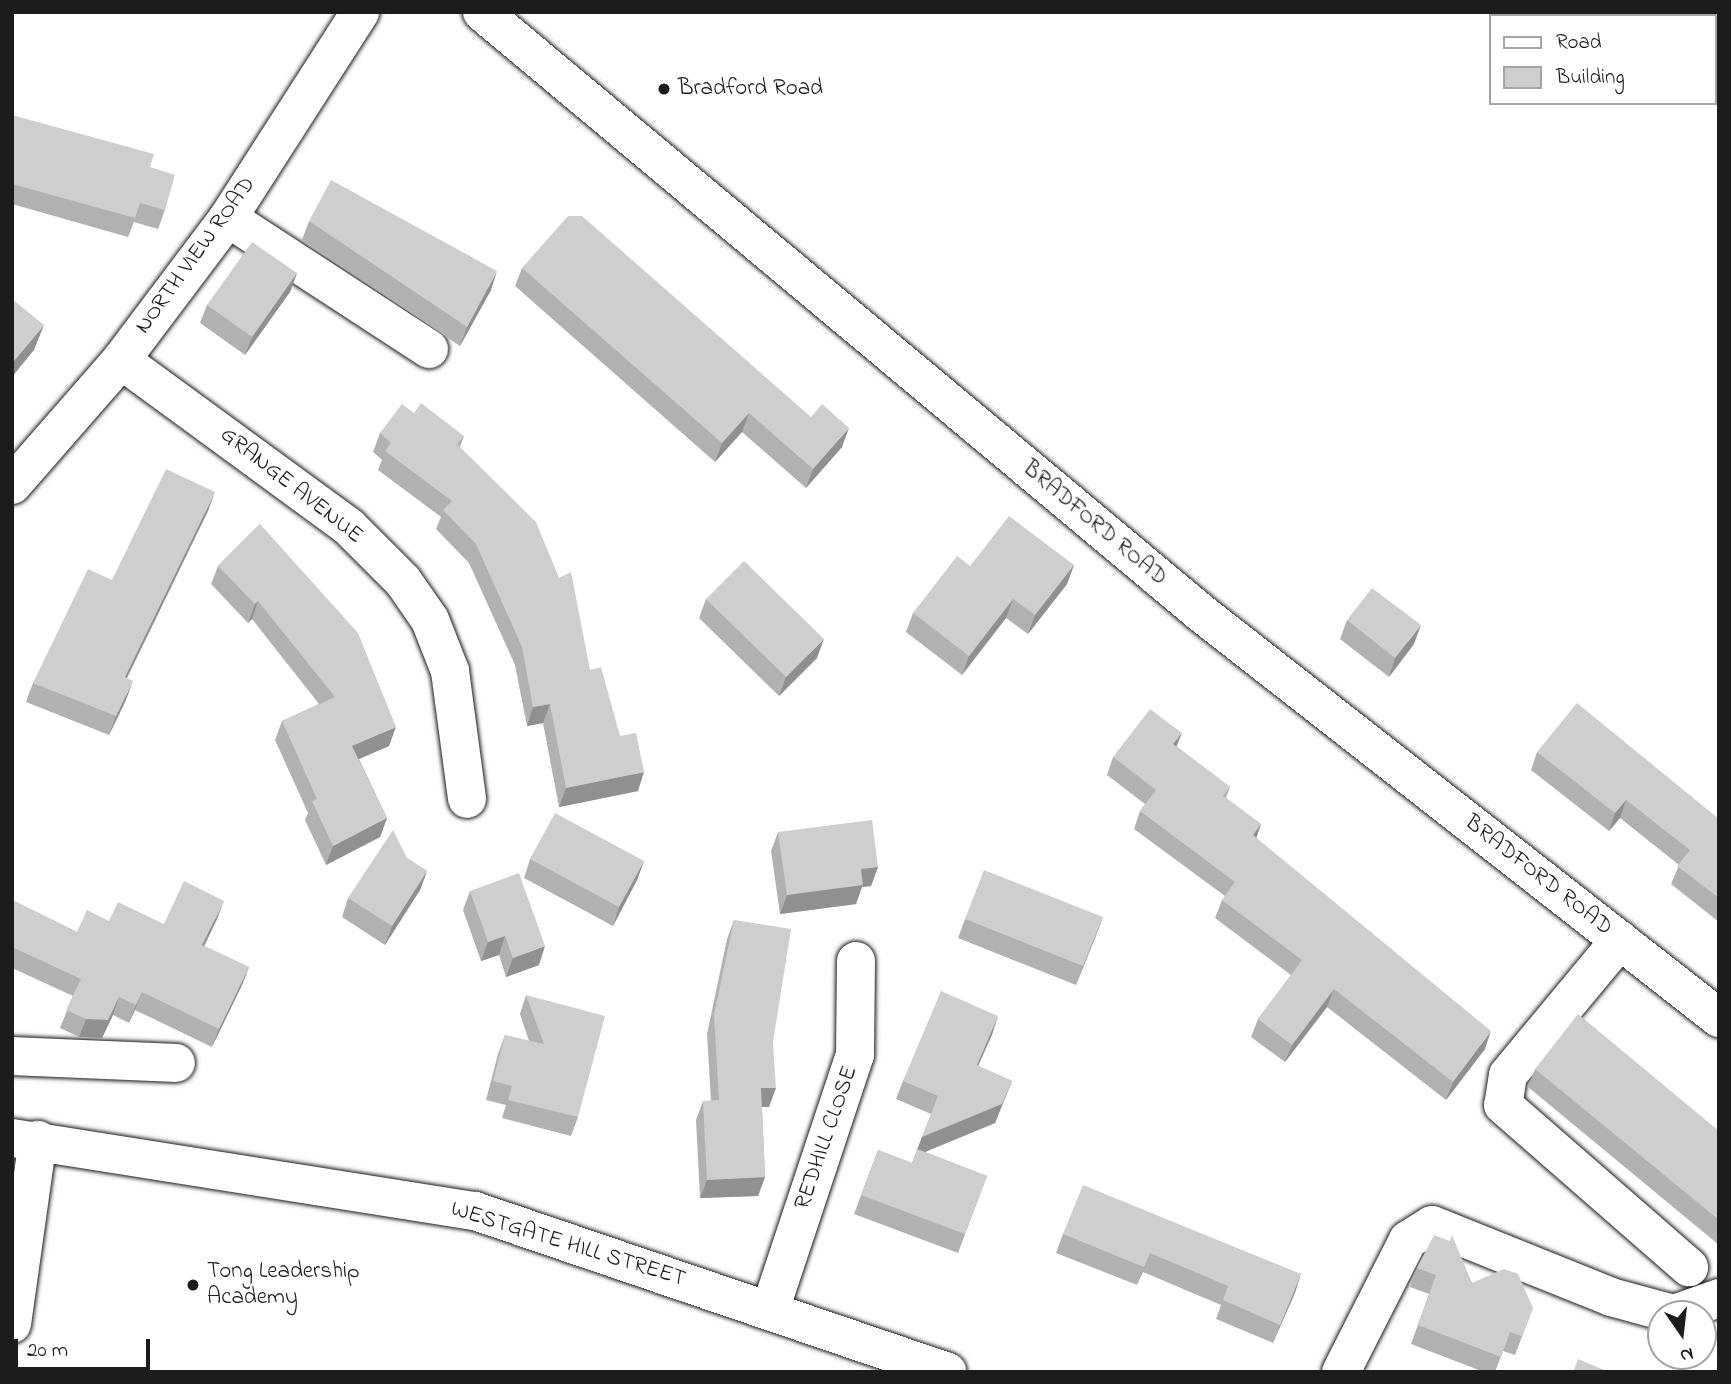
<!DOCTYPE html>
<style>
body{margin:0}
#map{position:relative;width:1731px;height:1384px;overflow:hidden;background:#fff;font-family:"Indie Flower",sans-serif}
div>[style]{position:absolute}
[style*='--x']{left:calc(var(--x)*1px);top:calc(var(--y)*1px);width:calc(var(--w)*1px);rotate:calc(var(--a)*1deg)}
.roads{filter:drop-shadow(0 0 2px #1c1c1c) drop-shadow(0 0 2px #1c1c1c)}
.minor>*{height:38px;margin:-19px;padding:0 19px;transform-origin:19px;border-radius:19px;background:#fff}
.major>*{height:38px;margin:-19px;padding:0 19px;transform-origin:19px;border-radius:19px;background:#fff}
.highway>*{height:38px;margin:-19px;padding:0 19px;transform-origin:19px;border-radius:19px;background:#fff}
.wall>*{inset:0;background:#b1b1b1}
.shaded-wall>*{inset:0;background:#909090}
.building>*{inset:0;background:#cecece}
.dots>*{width:19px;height:19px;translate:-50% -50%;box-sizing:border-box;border:4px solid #fff;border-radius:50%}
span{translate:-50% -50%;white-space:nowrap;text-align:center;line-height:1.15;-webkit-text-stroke:5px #fff;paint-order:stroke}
.poi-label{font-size:23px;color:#1c1c1c}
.left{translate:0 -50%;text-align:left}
.street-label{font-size:23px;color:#1c1c1c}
.frame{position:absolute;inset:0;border:14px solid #1c1c1c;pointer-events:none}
.legend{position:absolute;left:1489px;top:14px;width:228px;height:91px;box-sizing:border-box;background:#fff;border:2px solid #a4a4a4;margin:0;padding:9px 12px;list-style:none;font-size:21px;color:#1c1c1c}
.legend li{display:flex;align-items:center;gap:14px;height:35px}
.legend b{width:35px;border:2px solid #a4a4a4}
.north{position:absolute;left:1647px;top:1300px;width:70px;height:70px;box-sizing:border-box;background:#fff;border:2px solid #a4a4a4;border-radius:50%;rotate:166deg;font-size:19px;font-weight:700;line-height:28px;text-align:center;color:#1c1c1c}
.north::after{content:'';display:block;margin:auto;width:24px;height:32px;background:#1c1c1c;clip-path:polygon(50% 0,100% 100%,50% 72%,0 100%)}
.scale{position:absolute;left:14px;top:1339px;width:136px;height:32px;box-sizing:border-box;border:4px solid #1c1c1c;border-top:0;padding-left:9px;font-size:21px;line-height:24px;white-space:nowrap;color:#1c1c1c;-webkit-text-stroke:5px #fff;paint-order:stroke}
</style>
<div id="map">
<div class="roads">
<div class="minor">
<i style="--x:228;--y:218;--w:240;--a:33.1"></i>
<i style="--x:121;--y:360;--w:283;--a:36.2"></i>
<i style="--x:349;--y:527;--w:76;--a:45"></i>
<i style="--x:403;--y:581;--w:47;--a:55.3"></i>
<i style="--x:430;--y:620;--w:55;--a:68.6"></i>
<i style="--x:450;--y:671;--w:129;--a:82.4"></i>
<i style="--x:12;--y:485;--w:166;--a:-48.9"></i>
<i style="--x:121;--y:360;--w:178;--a:-53"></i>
<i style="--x:228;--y:218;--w:245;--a:-57.3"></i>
<i style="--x:1620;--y:940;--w:175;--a:129.7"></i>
<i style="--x:1508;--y:1075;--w:30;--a:99"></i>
<i style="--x:1503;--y:1105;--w:247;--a:41.1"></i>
<i style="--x:12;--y:1056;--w:164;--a:2.4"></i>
<i style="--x:770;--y:1310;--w:269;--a:-71.6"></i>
<i style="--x:855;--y:1055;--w:94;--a:-89.4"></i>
<i style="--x:1674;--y:1314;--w:48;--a:-19.6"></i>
<i style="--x:12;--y:1324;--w:186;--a:-82"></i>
<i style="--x:1341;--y:1372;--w:148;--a:-63.1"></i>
<i style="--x:1408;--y:1240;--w:28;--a:-32"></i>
<i style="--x:1432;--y:1225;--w:193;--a:21.9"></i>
<i style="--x:1611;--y:1297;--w:64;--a:15.3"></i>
</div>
<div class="major">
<i style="--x:482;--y:12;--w:937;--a:39.89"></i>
<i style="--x:1201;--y:613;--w:658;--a:38.02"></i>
</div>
<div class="highway">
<i style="--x:12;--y:1138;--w:469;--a:9"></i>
<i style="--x:475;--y:1211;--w:499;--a:18.8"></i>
</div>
</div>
<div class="wall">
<i style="clip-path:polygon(12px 115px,150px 167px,165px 210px,158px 229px,134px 222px,128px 237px,12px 204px)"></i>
<i style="clip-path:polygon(309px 221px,491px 290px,460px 346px,302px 240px)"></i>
<i style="clip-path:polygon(522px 268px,842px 447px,806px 488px,742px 432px,715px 462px,515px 286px)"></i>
<i style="clip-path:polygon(297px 273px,290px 292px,245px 355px,200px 323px,207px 305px)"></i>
<i style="clip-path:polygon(414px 413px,464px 436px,460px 447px,590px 670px,620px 736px,638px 791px,559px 807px,543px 723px,527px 726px,515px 665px,469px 563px,436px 529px,441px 517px,378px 470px,382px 460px,373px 452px,380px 433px)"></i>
<i style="clip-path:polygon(208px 511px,127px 678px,126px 700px,109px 735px,26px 702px,33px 683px,112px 580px)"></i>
<i style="clip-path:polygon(260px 524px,389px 746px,359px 759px,387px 818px,380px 837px,326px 865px,305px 820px,308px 813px,275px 740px,282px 721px,319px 704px,252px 619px,248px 623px,211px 584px,218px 566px)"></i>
<i style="clip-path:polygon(1074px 565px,1067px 584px,1028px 634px,1006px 618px,962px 675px,906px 632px,913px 613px,970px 566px)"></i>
<i style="clip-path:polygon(706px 599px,817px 658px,779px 696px,699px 618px)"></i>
<i style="clip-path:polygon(1347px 620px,1414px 644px,1389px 677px,1340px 639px)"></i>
<i style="clip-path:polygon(1182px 733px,1176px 746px,1230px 787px,1226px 798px,1261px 824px,1256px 838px,1485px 1049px,1446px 1100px,1327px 1007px,1285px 1062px,1251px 1037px,1258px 1019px,1291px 975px,1215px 918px,1222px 900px,1225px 896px,1134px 829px,1140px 811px,1145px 804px,1107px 775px,1113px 757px)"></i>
<i style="clip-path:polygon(1537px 752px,1719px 819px,1719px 922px,1671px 884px,1679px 865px,1620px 818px,1609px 831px,1531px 770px)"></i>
<i style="clip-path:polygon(778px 832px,878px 867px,871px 886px,862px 887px,856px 904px,780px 914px,771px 851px)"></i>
<i style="clip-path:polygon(407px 858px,427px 871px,420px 890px,385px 945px,342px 917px,348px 898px)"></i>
<i style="clip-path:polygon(530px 859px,644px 861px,637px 880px,613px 926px,524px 878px)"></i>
<i style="clip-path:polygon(470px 891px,539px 965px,506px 977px,499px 955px,481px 961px,463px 910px)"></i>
<i style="clip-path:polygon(12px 900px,77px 932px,109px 921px,164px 924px,217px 919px,204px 946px,249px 967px,242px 985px,212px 1047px,135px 1010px,129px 1023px,113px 1015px,102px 1038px,79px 1037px,60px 1028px,73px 996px,12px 968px)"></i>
<i style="clip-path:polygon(1103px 917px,1076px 985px,958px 938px,965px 919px)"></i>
<i style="clip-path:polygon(734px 920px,769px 1107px,762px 1107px,765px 1177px,758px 1196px,700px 1198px,696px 1120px,703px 1101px,711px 1101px,707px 1034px,727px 939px)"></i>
<i style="clip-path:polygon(526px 995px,578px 1117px,571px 1136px,502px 1118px,506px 1105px,486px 1100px,498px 1054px,505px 1035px,529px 1041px,520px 1014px)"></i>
<i style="clip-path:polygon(998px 1016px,978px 1066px,1012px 1081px,995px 1123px,925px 1152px,987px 1176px,958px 1253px,854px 1214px,878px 1150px,912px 1163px,931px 1114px,896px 1099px,903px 1081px)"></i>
<i style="clip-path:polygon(1535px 1069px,1719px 1131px,1719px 1245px,1528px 1087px)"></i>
<i style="clip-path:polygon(1063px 1234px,1301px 1274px,1273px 1343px,1216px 1319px,1221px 1305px,1143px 1272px,1137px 1285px,1056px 1253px)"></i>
<i style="clip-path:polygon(1450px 1241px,1472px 1283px,1533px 1308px,1515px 1355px,1503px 1351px,1495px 1372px,1484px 1372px,1411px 1344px,1429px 1294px,1410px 1287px,1417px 1268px)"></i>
</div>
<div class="shaded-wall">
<i style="clip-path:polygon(497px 271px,491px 290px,460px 346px,467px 327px)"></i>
<i style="clip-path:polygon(297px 273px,290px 292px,245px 355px,252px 337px)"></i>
<i style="clip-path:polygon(44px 325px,34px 350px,12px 377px,12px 363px)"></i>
<i style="clip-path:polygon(749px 413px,742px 432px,715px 462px,722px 443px)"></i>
<i style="clip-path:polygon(849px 428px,842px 447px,806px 488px,813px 469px)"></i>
<i style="clip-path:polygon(215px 492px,208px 511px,118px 696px,125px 677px)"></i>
<i style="clip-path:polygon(1074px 565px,1067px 584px,1028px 634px,1035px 615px)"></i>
<i style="clip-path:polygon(1013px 599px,1006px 618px,962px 675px,969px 656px)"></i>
<i style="clip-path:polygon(258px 601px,252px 619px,248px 623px,255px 604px)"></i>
<i style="clip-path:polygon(1421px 625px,1414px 644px,1389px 677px,1395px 658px)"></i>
<i style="clip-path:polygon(824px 639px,817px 658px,779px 696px,786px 677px)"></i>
<i style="clip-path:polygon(133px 681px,126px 700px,109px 735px,116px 716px)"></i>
<i style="clip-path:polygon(550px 704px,543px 723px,527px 726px,533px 707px)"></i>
<i style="clip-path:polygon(396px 727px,389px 746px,345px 765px,352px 746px)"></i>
<i style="clip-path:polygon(1182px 733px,1175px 750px,1173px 744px)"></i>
<i style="clip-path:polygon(644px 772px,638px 791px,559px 807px,566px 788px)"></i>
<i style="clip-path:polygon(1626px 800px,1620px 818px,1609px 831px,1615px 813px)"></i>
<i style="clip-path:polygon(387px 818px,380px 837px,326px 865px,333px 846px)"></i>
<i style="clip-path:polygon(1261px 824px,1255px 842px,1253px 835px)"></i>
<i style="clip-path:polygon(644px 861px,637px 880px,613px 926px,619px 907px)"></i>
<i style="clip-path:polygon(878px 867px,871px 886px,862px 887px,856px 904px,780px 914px,787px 895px,861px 869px)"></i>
<i style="clip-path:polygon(427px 871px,420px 890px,385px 945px,392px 926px)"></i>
<i style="clip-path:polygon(224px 901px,217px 919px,196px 963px,202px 945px)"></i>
<i style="clip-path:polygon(1103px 917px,1096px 936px,1076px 985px,1083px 966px)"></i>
<i style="clip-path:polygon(505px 936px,499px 955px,481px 961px,488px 942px)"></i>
<i style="clip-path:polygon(545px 946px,539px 965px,506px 977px,513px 958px)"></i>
<i style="clip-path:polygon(249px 967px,242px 985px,212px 1047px,219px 1029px)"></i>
<i style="clip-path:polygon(1334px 989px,1327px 1007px,1285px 1062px,1292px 1045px)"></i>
<i style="clip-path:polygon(142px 992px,135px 1010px,129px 1023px,136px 1005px)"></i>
<i style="clip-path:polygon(119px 997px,113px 1015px,102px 1038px,79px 1037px,86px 1019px)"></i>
<i style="clip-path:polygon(998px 1016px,992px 1035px,970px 1084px,977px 1065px)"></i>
<i style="clip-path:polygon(1491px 1031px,1485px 1049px,1446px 1100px,1453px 1082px)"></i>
<i style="clip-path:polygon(1012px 1081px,995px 1123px,915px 1156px,922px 1137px)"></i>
<i style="clip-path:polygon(761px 1088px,776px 1088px,769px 1107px,754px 1107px)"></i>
<i style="clip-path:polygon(765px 1177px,758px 1196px,700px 1198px,707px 1180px)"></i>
<i style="clip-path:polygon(1301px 1274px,1295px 1293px,1273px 1343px,1280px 1325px)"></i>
</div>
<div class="building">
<i style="clip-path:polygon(12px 115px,154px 154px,150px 167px,175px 175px,165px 210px,140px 203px,135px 218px,12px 184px)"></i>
<i style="clip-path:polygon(331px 180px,497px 271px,467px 327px,309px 221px)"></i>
<i style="clip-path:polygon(568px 216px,582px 216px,811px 417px,822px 404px,849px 428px,813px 469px,749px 413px,722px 443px,522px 268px)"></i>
<i style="clip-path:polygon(252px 242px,297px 273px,252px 337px,207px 305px)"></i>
<i style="clip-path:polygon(12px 299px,44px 325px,12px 363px)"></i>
<i style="clip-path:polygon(421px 403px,464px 436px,457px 444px,536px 522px,559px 578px,571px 572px,590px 670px,601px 667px,620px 736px,636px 733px,644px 772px,566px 788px,550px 704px,533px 707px,522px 647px,476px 544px,443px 510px,452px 501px,385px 451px,391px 443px,380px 433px,402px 404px,414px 413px)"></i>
<i style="clip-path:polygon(166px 469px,215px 492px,125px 677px,133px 681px,116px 716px,33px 683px,88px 569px,112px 580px)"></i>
<i style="clip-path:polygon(1009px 516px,1074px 565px,1035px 615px,1013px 599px,969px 656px,913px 613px,957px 556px,970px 566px)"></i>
<i style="clip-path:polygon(260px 524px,358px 633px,396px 727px,352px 746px,387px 818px,333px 846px,312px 801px,317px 799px,282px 721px,335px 697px,258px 601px,255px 604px,218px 566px)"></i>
<i style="clip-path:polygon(744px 561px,824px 639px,786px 677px,706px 599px)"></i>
<i style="clip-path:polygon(1372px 588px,1421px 625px,1395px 658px,1347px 620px)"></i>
<i style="clip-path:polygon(1577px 703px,1719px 819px,1719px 898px,1677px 866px,1690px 850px,1626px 800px,1615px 813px,1537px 752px)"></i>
<i style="clip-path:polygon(1150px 709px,1182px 733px,1173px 744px,1230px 787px,1223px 796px,1261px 824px,1253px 835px,1491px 1031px,1453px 1082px,1334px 989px,1292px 1045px,1258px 1019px,1302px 960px,1222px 900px,1235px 882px,1140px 811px,1156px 790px,1113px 757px)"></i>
<i style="clip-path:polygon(555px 813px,644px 861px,619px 907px,530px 859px)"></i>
<i style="clip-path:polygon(872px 820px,878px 867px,861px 869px,863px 885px,787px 895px,778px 832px)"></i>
<i style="clip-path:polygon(393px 830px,407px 858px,427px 871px,392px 926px,348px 898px)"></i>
<i style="clip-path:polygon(984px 870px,1103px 917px,1083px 966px,965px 919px)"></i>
<i style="clip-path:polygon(519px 873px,545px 946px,513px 958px,505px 936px,488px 942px,470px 891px)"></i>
<i style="clip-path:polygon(184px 881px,224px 901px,202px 945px,249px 967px,219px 1029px,142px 992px,136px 1005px,119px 997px,108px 1020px,86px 1019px,66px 1010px,81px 979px,12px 947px,12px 900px,77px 932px,87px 910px,109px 921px,118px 902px,164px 924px)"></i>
<i style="clip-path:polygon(734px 920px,791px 929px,773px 1042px,776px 1088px,761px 1088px,765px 1177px,707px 1180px,703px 1101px,719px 1100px,714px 1015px)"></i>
<i style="clip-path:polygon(941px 991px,998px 1016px,977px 1065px,1012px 1081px,1002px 1104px,922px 1137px,938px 1096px,903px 1081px)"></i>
<i style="clip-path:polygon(526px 995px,605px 1016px,578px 1117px,508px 1100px,512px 1086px,493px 1081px,505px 1035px,544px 1044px)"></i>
<i style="clip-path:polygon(1578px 1014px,1719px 1131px,1719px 1220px,1535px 1069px)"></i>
<i style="clip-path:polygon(917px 1149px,987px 1176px,965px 1234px,861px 1195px,878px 1150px,912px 1163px)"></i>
<i style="clip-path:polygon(1083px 1185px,1301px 1274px,1280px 1325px,1223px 1300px,1228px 1286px,1150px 1253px,1144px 1267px,1063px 1234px)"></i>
<i style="clip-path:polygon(1434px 1235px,1450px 1241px,1452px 1235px,1472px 1283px,1504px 1269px,1518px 1274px,1533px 1308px,1522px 1336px,1510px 1332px,1501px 1357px,1418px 1325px,1436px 1275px,1417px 1268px)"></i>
<i style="clip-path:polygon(1578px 1359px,1609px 1372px,1573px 1372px)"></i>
</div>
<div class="dots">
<i style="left:664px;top:89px;background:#1c1c1c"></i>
<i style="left:193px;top:1285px;background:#1c1c1c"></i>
</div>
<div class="poi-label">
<span class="left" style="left:678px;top:89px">Bradford Road</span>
<span class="left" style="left:207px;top:1285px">Tong Leadership<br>Academy</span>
</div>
<div class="street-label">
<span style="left:196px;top:256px;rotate:-54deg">NORTH VIEW ROAD</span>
<span style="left:291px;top:486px;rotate:38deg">GRANGE AVENUE</span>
<span style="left:1094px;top:524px;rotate:40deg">BRADFORD ROAD</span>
<span style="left:1538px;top:876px;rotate:38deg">BRADFORD ROAD</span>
<span style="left:827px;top:1138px;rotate:-71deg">REDHILL CLOSE</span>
<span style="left:568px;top:1245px;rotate:17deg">WESTGATE HILL STREET</span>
</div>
<div class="frame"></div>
<ul class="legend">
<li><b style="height:9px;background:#fff"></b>Road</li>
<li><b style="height:19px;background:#cecece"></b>Building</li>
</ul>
<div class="north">N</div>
<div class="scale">20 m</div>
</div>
